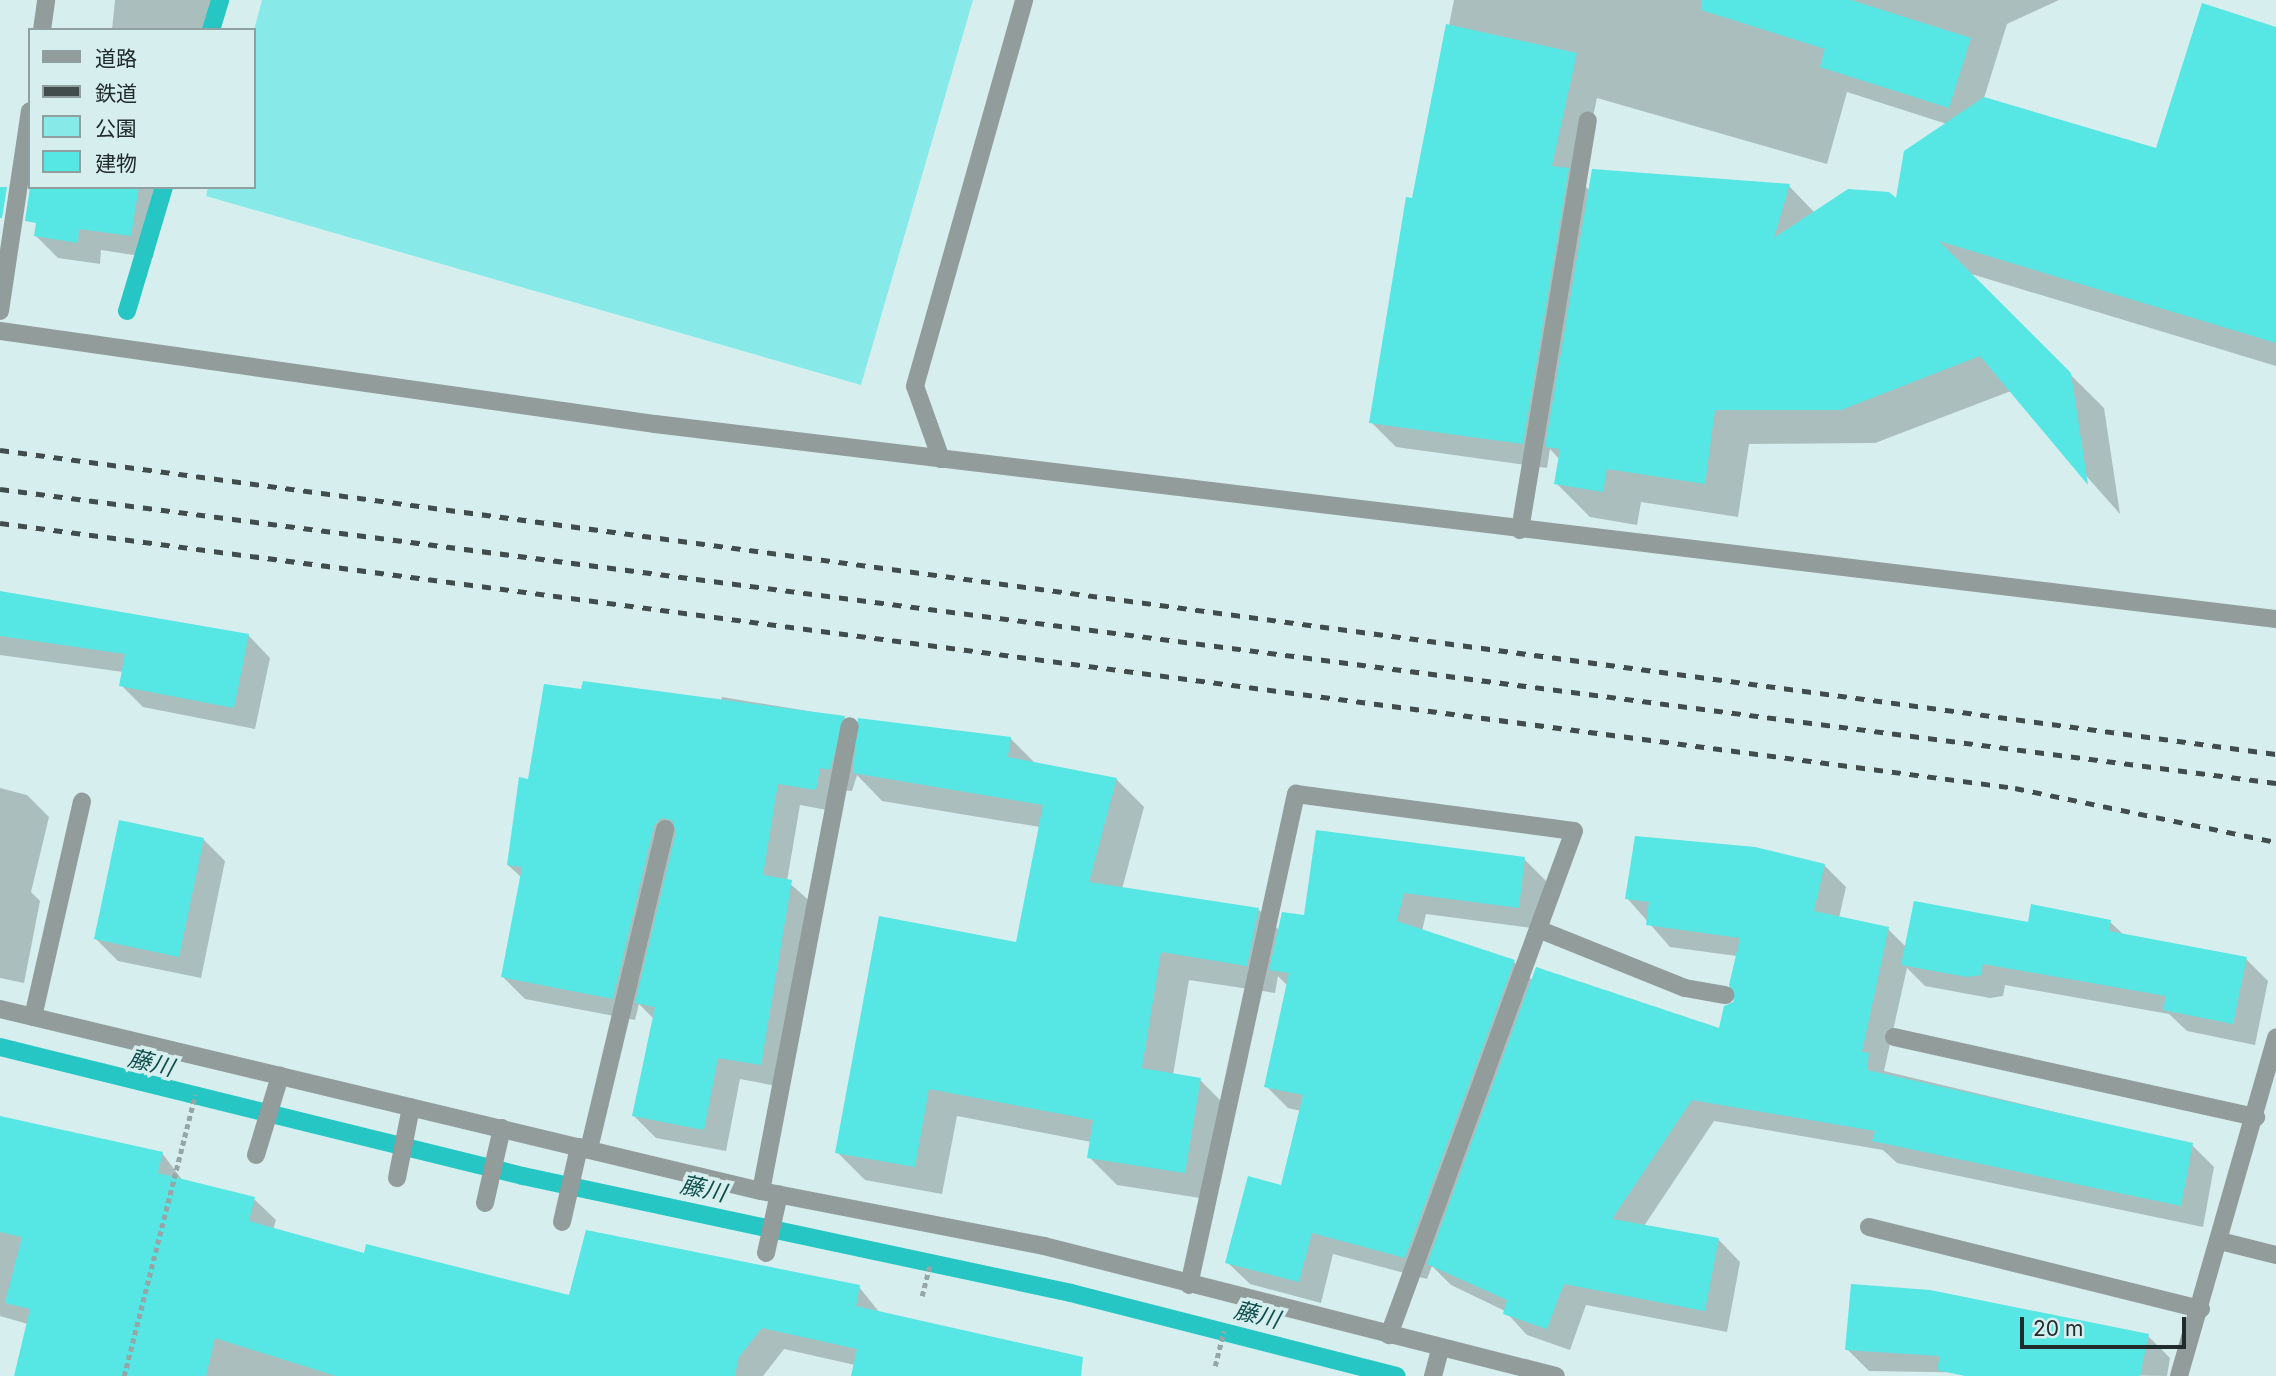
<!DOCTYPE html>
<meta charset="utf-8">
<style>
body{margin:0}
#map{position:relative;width:2276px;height:1376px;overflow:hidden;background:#d6eeee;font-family:Inter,"Noto Sans JP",sans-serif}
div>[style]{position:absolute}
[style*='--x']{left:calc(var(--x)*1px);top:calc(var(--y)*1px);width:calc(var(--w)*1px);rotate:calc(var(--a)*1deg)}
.green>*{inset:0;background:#88eae8}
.shadow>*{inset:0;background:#0003}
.stream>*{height:18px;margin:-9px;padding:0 9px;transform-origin:9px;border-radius:9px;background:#26c6c4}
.building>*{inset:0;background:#56e6e4}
.path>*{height:4.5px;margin-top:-2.25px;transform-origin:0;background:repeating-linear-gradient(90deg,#94a6a6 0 5px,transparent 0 8.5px)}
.minor>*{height:18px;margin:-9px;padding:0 9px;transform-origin:9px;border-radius:9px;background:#929c9b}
.rail>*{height:5px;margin-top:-2.5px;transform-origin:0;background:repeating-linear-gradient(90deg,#414d4d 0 9px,transparent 0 18px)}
span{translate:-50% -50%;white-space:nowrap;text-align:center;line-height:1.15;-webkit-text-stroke:7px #d6eeee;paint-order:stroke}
.water-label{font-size:23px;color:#0d4e4d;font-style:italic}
.legend{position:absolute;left:28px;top:28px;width:228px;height:161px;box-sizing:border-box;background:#d6eeee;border:2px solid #8ea0a0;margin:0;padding:9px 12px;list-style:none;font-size:21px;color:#222b2b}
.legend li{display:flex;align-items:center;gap:14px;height:35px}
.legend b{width:35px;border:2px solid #8ea0a0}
.scale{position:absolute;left:2020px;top:1317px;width:166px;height:32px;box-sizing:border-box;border:4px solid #222b2b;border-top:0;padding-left:9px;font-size:21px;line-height:24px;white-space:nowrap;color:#222b2b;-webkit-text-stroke:5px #d6eeee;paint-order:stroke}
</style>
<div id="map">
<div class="green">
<i style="clip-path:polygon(262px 0,973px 0,861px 385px,206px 196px,208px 187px,254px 187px,254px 30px)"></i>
</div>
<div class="shadow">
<i style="clip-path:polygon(115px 0,223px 0,221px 12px,208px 10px,206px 30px,112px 30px)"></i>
<i style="clip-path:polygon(evenodd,1454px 0,2059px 0,2007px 24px,1984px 98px,2157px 150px,2276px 28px,2276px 366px,1968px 273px,2104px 408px,2120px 514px,2011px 391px,1875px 443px,1749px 444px,1738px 517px,1641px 502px,1637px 525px,1590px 517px,1556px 483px,1560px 460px,1550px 449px,1547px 468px,1396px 447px,1371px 422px,1454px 0,1847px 92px,1947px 124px,1897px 202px,1815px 213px,1789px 186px,1590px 191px,1579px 180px,1597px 98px,1827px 164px,1847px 92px)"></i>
<i style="clip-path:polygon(43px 187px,164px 187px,153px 258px,101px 250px,100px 264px,58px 258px,36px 236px)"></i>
<i style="clip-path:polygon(0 592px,248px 635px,270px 658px,255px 729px,143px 707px,121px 685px,123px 672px,0 655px)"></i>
<i style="clip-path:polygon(722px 697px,844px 717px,858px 731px,1010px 738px,1036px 764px,1116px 779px,1144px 807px,1122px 889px,1259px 910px,1280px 931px,1306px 917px,1524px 859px,1546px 881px,1540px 929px,1426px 914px,1422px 931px,1514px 962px,1533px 981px,1721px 1030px,1726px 1007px,1738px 998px,1737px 956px,1670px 947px,1627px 898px,1824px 865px,1846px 887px,1839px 918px,1888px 929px,1906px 947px,2029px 924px,2110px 922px,2124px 935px,2246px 959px,2268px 981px,2255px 1045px,2187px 1031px,2169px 1014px,2005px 985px,2003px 996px,1990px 998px,1925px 986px,1907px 968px,1884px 1071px,2192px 1145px,2214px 1167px,2203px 1227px,1897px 1163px,1883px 1150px,1714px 1121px,1644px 1226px,1718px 1239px,1740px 1262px,1727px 1332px,1586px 1305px,1570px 1350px,1527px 1335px,1505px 1311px,1451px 1285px,1432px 1266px,1427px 1279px,1333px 1254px,1321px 1303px,1250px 1284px,1227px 1262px,1283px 1187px,1301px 1111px,1288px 1108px,1266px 1086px,1288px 986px,1278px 976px,1275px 993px,1189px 980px,1173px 1075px,1200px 1080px,1228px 1108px,1213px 1200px,1117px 1185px,1089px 1157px,1091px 1142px,957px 1116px,942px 1194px,865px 1180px,837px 1152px,1017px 944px,1040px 827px,882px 801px,857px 775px,852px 791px,842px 790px,838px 812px,800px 805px,787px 881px,813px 904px,782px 1087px,740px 1079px,726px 1151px,656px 1138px,634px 1116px,654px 1019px,639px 1004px,635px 1020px,525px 999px,503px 977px,522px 878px,508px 865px,530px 781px,720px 705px)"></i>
<i style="clip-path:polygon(0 788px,27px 795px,49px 817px,31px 892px,40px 901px,24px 983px,0 978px)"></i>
<i style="clip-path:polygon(203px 839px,225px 861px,201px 978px,118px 961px,96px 939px)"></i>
<i style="clip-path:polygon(0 1118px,162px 1153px,183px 1181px,254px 1199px,276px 1220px,273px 1230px,365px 1255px,571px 1297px,859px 1287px,880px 1313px,1060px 1352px,1082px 1374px,853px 1376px,855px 1365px,784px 1349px,763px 1376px,15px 1376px,28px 1324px,0 1316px)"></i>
<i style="clip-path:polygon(2148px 1336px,2170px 1358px,2167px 1376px,1869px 1371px,1847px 1349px)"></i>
</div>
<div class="stream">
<i style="--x:211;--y:30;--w:31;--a:-73"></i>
<i style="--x:127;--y:311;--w:129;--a:-73.4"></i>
<i style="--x:0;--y:1047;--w:539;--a:13.86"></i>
<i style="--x:523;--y:1176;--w:560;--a:12.05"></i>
<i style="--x:1071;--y:1293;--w:336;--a:14.3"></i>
</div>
<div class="building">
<i style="clip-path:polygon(1702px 0,1851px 0,1971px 38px,1949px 108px,1820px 67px,1825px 49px,1701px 10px)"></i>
<i style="clip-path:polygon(2202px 3px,2276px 27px,2276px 343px,1939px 241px,2071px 373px,2088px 485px,1980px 356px,1841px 410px,1715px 410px,1705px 484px,1607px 469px,1603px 492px,1554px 484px,1560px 449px,1545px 447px,1592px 169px,1790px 184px,1774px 238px,1848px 189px,1889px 192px,1896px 198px,1904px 151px,1984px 97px,2156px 148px)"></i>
<i style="clip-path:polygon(1446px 24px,1577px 53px,1552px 166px,1569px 168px,1523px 444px,1369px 423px,1406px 197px,1412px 198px)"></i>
<i style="clip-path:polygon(0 187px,7px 187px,2px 218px,0 218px)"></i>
<i style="clip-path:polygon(30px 187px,139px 187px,131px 236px,79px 229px,78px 243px,34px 236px,36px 223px,25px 221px)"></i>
<i style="clip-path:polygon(0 591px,249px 634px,234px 708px,119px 686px,125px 654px,0 636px)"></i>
<i style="clip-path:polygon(583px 681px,845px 716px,830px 770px,820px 768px,816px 790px,778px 784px,763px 875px,792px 880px,761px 1065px,718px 1058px,704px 1130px,632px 1116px,655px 1007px,635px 1003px,676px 832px,672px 820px,661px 818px,654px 826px,613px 999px,501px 977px,522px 867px,507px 865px,519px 777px,528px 779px,544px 684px,581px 689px)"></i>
<i style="clip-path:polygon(858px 718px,1011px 737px,1008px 757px,1117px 778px,1089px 882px,1259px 908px,1247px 966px,1161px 952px,1142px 1068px,1201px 1078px,1185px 1173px,1087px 1158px,1093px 1120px,929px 1089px,915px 1167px,835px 1153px,879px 916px,1016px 942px,1043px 805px,853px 773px)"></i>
<i style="clip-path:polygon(119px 820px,204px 838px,179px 957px,94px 939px)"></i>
<i style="clip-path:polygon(1316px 830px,1525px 857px,1519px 908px,1404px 893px,1397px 921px,1515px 960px,1405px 1258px,1312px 1233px,1299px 1282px,1225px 1263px,1248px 1176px,1281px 1185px,1303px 1095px,1264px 1087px,1289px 973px,1269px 970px,1282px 912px,1304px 915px)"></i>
<i style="clip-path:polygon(1635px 836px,1755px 847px,1825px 864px,1814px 911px,1889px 927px,1862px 1052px,1869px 1053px,1867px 1070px,2193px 1143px,2181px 1206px,1872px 1141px,1875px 1131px,1692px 1100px,1612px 1219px,1719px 1238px,1705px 1311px,1564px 1284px,1547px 1329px,1503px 1314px,1507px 1300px,1427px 1264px,1536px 967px,1719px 1028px,1724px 1006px,1734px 1002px,1729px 985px,1740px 938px,1646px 925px,1649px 902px,1625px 899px)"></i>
<i style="clip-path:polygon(1914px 901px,2028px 922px,2031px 904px,2111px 920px,2109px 931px,2247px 957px,2233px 1024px,2163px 1010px,2166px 996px,1983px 964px,1981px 975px,1967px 977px,1901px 965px)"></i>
<i style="clip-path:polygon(0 1116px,163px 1152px,158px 1173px,255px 1197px,249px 1221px,364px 1253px,366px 1244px,569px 1295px,586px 1230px,860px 1285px,856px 1306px,1083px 1357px,1081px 1376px,851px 1376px,857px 1349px,762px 1328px,739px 1357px,735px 1376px,336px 1376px,215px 1338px,206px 1376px,14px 1376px,30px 1309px,5px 1303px,22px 1237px,0 1232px)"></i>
<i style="clip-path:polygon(1851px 1284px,1930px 1290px,2149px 1334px,2140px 1376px,1965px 1376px,1937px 1370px,1940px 1356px,1845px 1350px)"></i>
</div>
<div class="path">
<i style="--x:922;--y:1296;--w:34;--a:-76"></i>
<i style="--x:1215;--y:1366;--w:36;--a:-76"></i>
<i style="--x:124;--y:1376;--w:290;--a:-75.8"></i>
</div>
<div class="minor">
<i style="--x:42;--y:30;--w:30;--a:-82"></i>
<i style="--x:0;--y:311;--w:202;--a:-81.5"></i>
<i style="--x:0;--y:331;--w:662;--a:8.08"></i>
<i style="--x:655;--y:424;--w:1633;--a:6.86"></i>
<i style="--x:941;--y:459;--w:77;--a:-109.6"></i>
<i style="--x:915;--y:386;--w:401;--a:-74.2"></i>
<i style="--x:1520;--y:530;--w:415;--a:-80.6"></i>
<i style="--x:1538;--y:929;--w:158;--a:21.9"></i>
<i style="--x:1685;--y:988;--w:41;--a:9.9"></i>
<i style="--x:0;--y:1009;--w:782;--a:13.45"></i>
<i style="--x:761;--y:1191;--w:288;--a:11"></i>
<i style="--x:1044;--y:1246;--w:528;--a:14.25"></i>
<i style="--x:33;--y:1017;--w:221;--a:-77.2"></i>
<i style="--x:1894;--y:1037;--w:371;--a:12.5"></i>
<i style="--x:589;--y:1149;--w:329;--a:-76.6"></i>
<i style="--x:256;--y:1155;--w:83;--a:-73.1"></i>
<i style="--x:397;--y:1178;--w:72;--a:-78.8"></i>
<i style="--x:761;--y:1191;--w:473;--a:-79.2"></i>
<i style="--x:485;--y:1203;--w:77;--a:-77.2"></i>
<i style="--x:562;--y:1222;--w:77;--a:-77.2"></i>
<i style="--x:1869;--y:1227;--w:342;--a:13.9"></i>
<i style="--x:2220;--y:1241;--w:58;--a:14"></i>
<i style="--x:766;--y:1253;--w:60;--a:-77.6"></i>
<i style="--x:1189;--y:1285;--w:503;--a:-77.71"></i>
<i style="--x:1296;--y:794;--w:280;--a:7.6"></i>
<i style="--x:1574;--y:831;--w:537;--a:110.16"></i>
<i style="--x:1433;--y:1376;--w:28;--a:-75"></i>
<i style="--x:2179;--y:1376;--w:352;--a:-74"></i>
</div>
<div class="rail">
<i style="--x:0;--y:450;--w:2296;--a:7.61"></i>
<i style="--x:0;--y:489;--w:2295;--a:7.36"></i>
<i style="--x:0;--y:523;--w:2032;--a:7.49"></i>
<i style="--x:2015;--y:788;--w:267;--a:11.7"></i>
</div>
<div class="water-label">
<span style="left:151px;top:1063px;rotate:14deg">藤川</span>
<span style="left:703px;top:1189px;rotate:12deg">藤川</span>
<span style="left:1257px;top:1315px;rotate:14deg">藤川</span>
</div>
<ul class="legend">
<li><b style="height:9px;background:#929c9b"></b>道路</li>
<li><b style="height:9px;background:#414d4d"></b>鉄道</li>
<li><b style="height:19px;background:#88eae8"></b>公園</li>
<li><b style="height:19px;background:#56e6e4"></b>建物</li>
</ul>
<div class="scale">20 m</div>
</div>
